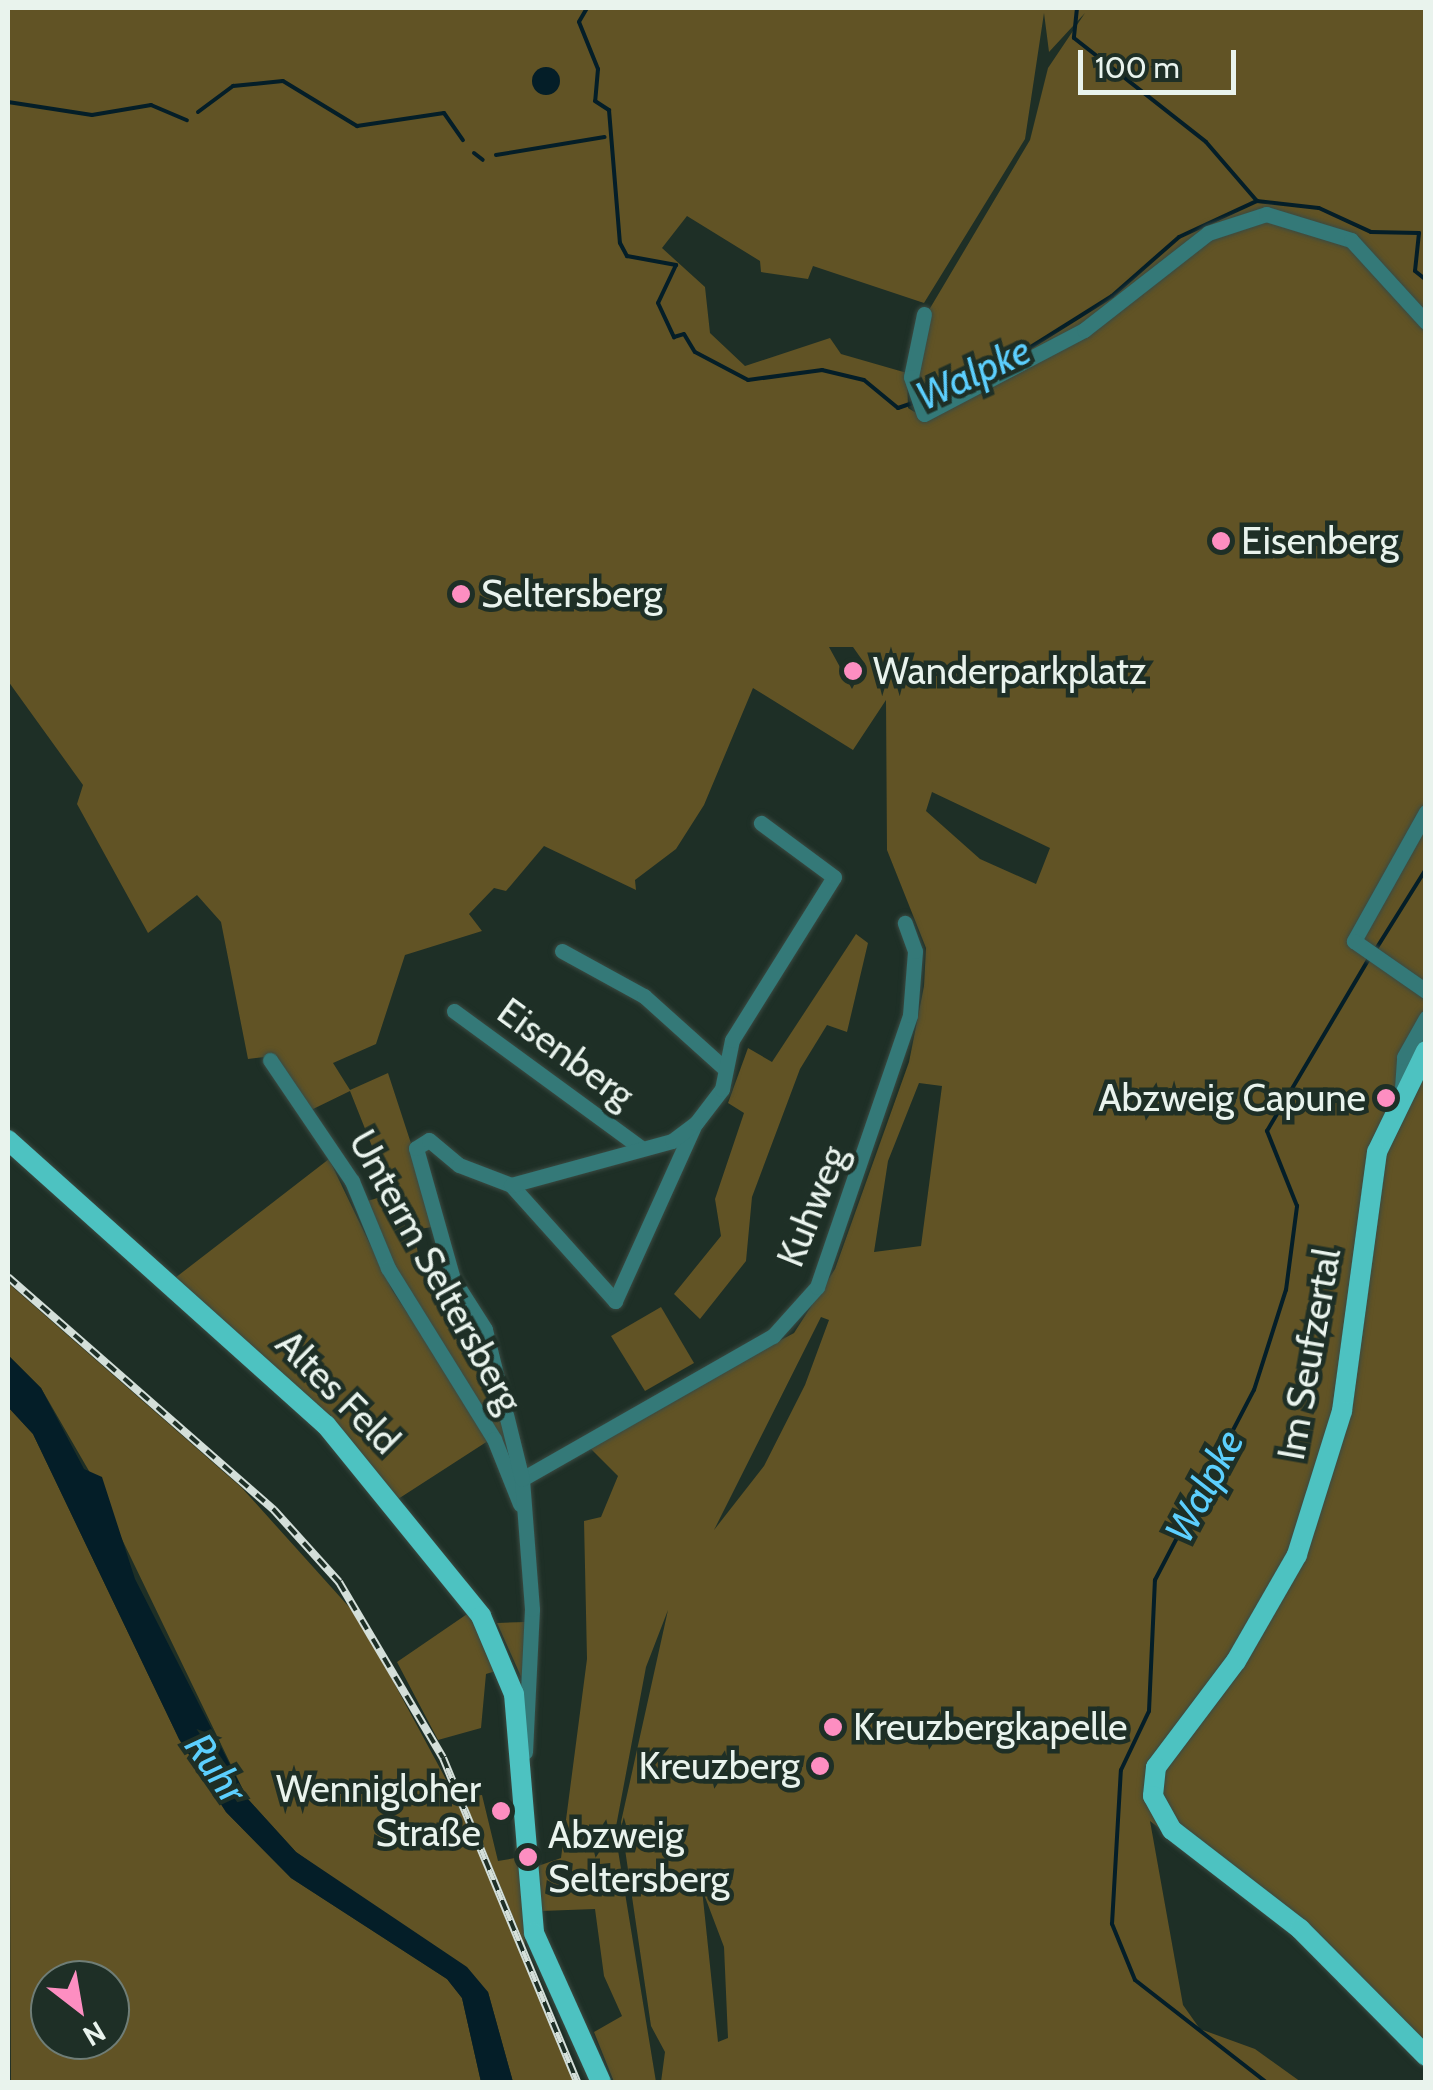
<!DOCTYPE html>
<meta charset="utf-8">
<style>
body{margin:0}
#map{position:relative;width:1433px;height:2090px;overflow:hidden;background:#1e2f26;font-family:Cabin,sans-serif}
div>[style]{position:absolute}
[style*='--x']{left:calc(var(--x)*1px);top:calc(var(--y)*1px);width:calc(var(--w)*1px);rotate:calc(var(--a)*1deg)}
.green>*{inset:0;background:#615325}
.water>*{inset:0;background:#041e28}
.round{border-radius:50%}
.stream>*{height:4px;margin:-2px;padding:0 2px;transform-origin:2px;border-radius:2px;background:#041e28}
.roads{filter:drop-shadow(0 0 2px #3a4a42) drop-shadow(0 0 2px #3a4a42)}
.minor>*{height:15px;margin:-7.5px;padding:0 7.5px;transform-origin:7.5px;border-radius:7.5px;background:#347978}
.major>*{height:20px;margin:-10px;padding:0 10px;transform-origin:10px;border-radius:10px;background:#4dc2c1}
.rail>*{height:8px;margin-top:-4px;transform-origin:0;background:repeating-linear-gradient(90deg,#1e2f26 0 11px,#d4dfd9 0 22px);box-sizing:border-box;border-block:2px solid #d4dfd9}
.dots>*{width:28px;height:28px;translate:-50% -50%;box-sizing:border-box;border:5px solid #1e2f26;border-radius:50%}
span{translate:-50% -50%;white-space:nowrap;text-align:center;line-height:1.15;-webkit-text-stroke:9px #1e2f26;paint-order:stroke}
.poi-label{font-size:38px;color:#e9f3ed}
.left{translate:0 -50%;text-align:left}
.right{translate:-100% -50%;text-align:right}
.street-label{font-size:38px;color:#e9f3ed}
.water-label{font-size:40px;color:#5ccffe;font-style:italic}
.frame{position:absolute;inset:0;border:10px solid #e9f3ed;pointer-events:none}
.north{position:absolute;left:30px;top:1960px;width:100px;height:100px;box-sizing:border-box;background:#1e2f26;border:2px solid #6f7d76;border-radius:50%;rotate:149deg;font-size:28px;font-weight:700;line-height:40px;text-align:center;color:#e9f3ed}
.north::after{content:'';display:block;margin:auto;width:35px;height:45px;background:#fd8ec1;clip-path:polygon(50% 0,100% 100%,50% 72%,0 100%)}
.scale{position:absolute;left:1078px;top:50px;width:158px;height:45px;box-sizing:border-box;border:5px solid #e9f3ed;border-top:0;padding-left:12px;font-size:30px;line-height:35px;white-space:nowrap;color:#e9f3ed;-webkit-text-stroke:8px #1e2f26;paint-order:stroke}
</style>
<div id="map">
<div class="green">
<i style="clip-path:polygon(evenodd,8px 8px,1425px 8px,1425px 2065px,1301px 1937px,1150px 1821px,1183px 2005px,1200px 2029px,1255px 2049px,1301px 2082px,661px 2082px,665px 2052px,651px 2026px,621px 1822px,668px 1610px,646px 1667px,615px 1832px,656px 2082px,614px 2082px,594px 2032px,622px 2016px,604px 1976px,595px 1909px,541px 1911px,538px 1866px,561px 1858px,587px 1659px,584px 1521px,601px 1517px,618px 1476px,587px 1445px,794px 1333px,835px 1269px,909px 1062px,924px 986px,926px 948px,887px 850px,886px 700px,853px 750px,753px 688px,704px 805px,676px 849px,635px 880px,636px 890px,544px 846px,506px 891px,494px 888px,469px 914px,482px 931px,405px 955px,376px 1044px,333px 1063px,350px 1090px,388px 1073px,438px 1226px,414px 1230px,420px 1266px,480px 1327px,519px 1482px,396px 1276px,364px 1202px,391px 1194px,350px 1091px,309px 1111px,273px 1056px,248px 1059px,221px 922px,197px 895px,148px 933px,77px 804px,83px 785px,8px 681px,8px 8px,1044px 13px,1049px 52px,1085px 13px,1048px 68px,1030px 140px,929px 310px,914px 349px,921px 416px,908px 408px,907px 373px,841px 354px,830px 338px,745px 366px,710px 333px,705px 287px,662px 248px,687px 216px,760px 261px,761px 272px,808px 279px,813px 266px,924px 303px,1025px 139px,1044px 13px,8px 8px,829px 647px,853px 647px,865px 664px,852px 689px,829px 647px,8px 8px,932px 792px,1050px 848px,1036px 884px,980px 859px,926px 811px,932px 792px,8px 8px,919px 1083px,942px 1086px,921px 1246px,874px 1252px,888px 1161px,919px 1083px,8px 8px,821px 1317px,829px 1320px,805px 1385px,764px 1466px,714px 1530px,821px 1317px,8px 8px,702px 1889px,724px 1947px,728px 2038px,718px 2042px,702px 1889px)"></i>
<i style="clip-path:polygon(856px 934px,868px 943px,847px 1032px,827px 1025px,800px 1069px,752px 1197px,746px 1261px,700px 1319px,674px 1294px,721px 1236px,715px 1199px,744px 1113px,728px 1103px,748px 1048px,772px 1062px)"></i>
<i style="clip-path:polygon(329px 1159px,392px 1290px,491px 1439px,395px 1501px,175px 1278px)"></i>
<i style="clip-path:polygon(8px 1283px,242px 1488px,359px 1618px,455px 1796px,574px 2082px,513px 2082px,488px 1992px,296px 1852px,247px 1798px,89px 1471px,41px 1388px,8px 1355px)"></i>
<i style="clip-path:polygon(661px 1307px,694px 1363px,645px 1391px,611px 1336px)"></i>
<i style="clip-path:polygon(evenodd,8px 1407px,33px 1434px,179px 1739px,226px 1812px,291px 1878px,447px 1979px,462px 1998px,481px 2082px,11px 2082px,8px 1407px,50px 1980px,110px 1980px,110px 2040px,50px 2040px,50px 1980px)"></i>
<i style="clip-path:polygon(473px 1610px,499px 1670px,486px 1674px,481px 1728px,438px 1740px,397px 1662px)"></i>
<i style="clip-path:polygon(526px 1622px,523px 1681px,497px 1623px)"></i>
<i style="clip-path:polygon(482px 1795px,498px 1861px,515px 1858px,517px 1826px,525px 1945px,463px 1797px)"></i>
</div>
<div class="water">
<i class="round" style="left:532px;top:67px;width:28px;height:28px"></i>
<i style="clip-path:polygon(8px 1355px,41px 1388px,84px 1469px,102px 1477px,135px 1579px,247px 1798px,296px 1852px,467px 1967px,488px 1992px,513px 2082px,481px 2082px,462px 1998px,447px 1979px,291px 1878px,226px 1812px,179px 1739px,33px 1434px,8px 1407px)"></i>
</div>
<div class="stream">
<i style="--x:587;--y:8;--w:16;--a:120"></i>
<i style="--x:579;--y:22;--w:51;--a:68"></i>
<i style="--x:598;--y:69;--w:32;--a:95"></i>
<i style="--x:595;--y:101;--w:17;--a:33"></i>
<i style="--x:609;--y:110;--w:133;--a:85.3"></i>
<i style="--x:620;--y:243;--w:15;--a:62"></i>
<i style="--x:627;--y:256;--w:50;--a:10.4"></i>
<i style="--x:676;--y:265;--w:42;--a:115.3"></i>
<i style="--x:658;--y:303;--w:38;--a:65"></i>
<i style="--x:674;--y:337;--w:10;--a:-17"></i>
<i style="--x:684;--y:334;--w:21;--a:59"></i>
<i style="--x:695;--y:352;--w:60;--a:27.8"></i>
<i style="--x:748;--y:380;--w:75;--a:-7.7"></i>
<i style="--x:822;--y:370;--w:43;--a:13.4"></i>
<i style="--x:864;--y:380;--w:44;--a:39.5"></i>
<i style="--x:898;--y:408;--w:18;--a:-19"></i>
<i style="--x:1077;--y:8;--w:30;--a:96"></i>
<i style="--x:1074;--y:38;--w:168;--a:38.2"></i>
<i style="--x:1206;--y:142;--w:78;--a:49.2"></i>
<i style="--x:8;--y:102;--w:85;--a:8.8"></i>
<i style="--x:92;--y:115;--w:60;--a:-9.6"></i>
<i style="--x:151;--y:105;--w:39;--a:23"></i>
<i style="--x:198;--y:112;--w:44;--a:-36.6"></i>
<i style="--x:233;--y:86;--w:50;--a:-5.7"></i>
<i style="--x:283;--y:81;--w:87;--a:31.3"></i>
<i style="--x:357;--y:126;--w:88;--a:-8.5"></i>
<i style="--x:444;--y:113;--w:33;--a:55"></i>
<i style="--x:474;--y:153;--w:11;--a:38"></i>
<i style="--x:496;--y:155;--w:110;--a:-9.4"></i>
<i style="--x:924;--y:399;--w:104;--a:-25.1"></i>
<i style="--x:1018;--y:355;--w:111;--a:-32.1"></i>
<i style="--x:1112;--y:296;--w:89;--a:-41.4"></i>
<i style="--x:1179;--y:237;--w:86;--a:-24.8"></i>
<i style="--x:1257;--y:201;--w:62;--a:6.4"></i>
<i style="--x:1319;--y:208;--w:57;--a:24.8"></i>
<i style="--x:1371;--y:232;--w:48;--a:1.2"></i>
<i style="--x:1419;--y:233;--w:38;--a:96"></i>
<i style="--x:1415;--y:271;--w:14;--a:39"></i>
<i style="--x:1376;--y:949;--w:94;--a:-58"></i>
<i style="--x:1266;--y:2082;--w:166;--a:-142.1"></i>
<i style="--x:1135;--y:1980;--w:61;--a:-112.3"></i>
<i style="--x:1112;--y:1924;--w:154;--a:-86.7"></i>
<i style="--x:1121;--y:1770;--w:65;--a:-64.6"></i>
<i style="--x:1149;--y:1711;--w:131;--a:-87.4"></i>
<i style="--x:1155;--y:1580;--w:214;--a:-62.5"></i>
<i style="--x:1254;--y:1390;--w:105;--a:-72.3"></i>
<i style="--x:1286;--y:1290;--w:85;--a:-82.5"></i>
<i style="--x:1297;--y:1206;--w:81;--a:-111.8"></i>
<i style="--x:1267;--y:1131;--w:202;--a:-59.4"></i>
</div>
<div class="roads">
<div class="minor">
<i style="--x:924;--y:314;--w:64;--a:101.7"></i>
<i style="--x:911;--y:377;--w:39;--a:71"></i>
<i style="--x:924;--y:414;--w:181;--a:-27.7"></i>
<i style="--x:1084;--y:330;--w:157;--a:-38"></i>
<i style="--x:1208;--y:233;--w:61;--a:-18.1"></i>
<i style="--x:1266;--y:214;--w:89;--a:17"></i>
<i style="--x:1351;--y:240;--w:111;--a:47.6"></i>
<i style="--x:1426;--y:812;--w:148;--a:119.2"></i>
<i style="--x:1354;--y:941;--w:88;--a:34.8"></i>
<i style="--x:562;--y:951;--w:94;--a:28.8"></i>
<i style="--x:644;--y:996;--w:109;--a:42"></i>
<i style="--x:454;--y:1011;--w:230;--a:36.2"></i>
<i style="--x:270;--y:1060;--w:146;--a:55.9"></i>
<i style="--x:352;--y:1181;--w:94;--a:67.5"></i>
<i style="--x:388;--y:1268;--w:201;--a:58.2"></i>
<i style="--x:494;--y:1439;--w:70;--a:68.2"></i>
<i style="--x:1402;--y:1088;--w:31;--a:-86"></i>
<i style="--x:1404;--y:1057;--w:45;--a:-60.6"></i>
<i style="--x:511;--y:1185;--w:156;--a:48.1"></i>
<i style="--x:615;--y:1301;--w:194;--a:-65.7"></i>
<i style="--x:522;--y:1479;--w:289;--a:-29.7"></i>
<i style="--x:773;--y:1336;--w:66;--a:-48.1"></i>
<i style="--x:817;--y:1287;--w:287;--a:-71.1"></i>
<i style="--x:910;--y:1015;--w:64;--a:-85.5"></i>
<i style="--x:915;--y:951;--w:30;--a:-110"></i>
<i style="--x:525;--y:1752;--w:143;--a:-87.2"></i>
<i style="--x:532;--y:1609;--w:130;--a:-94.4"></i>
<i style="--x:522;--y:1479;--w:154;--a:-103.9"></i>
<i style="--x:485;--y:1329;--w:59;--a:-122.6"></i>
<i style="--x:453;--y:1279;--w:136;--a:-105.8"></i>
<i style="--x:416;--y:1148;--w:15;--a:-32"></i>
<i style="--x:429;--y:1140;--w:39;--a:40"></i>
<i style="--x:459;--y:1165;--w:56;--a:21"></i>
<i style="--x:511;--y:1185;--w:167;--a:-15.3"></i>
<i style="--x:672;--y:1141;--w:30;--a:-37"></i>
<i style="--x:696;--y:1123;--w:43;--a:-52.6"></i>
<i style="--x:722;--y:1089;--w:50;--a:-78.5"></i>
<i style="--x:732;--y:1040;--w:192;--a:-58"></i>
<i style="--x:834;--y:877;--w:91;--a:-143.5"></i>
</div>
<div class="major">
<i style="--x:1426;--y:1051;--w:112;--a:115.9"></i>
<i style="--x:1377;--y:1152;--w:261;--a:97.7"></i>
<i style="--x:1342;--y:1411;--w:151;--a:107.4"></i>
<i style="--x:1297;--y:1555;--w:122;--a:119.9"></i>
<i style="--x:1236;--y:1661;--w:133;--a:127"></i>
<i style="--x:1156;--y:1767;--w:29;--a:96"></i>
<i style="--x:1153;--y:1796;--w:39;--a:61"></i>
<i style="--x:1172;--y:1830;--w:162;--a:37.7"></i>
<i style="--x:1300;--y:1929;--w:179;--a:45.2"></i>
<i style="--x:8;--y:1140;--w:427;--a:41.9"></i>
<i style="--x:326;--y:1425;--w:246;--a:50.9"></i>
<i style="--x:481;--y:1616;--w:85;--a:67.1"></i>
<i style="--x:514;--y:1694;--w:240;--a:85.2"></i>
<i style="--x:534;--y:1933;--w:163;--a:65.8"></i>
</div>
</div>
<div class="rail">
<i style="--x:8;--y:1277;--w:354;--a:41.2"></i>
<i style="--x:274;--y:1510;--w:97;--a:47.9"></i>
<i style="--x:339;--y:1582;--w:204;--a:59.4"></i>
<i style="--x:443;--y:1758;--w:351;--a:67.5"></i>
</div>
<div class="dots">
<i style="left:1221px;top:541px;background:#fd8ec1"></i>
<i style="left:461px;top:594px;background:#fd8ec1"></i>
<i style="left:853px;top:671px;background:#fd8ec1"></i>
<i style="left:1386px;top:1098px;background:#fd8ec1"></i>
<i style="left:833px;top:1727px;background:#fd8ec1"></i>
<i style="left:820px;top:1766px;background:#fd8ec1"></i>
<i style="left:501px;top:1811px;background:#fd8ec1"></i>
<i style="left:528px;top:1857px;background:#fd8ec1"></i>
</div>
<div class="poi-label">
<span class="left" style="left:1241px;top:541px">Eisenberg</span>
<span class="left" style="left:481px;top:594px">Seltersberg</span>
<span class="left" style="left:873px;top:671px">Wanderparkplatz</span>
<span class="right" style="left:1366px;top:1098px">Abzweig Capune</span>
<span class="left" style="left:853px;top:1727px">Kreuzbergkapelle</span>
<span class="right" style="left:800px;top:1766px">Kreuzberg</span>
<span class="right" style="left:481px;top:1811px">Wennigloher<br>Straße</span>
<span class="left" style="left:548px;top:1857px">Abzweig<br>Seltersberg</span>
</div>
<div class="street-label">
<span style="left:566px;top:1053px;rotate:36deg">Eisenberg</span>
<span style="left:812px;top:1206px;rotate:-68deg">Kuhweg</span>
<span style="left:436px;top:1271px;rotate:61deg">Unterm Seltersberg</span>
<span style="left:1309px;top:1354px;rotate:-80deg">Im Seufzertal</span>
<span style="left:338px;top:1392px;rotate:45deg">Altes Feld</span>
</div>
<div class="water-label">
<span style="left:973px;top:373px;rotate:-25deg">Walpke</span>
<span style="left:1204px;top:1486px;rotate:-62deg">Walpke</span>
<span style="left:216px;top:1768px;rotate:55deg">Ruhr</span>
</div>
<div class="frame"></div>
<div class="north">N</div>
<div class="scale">100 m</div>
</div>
